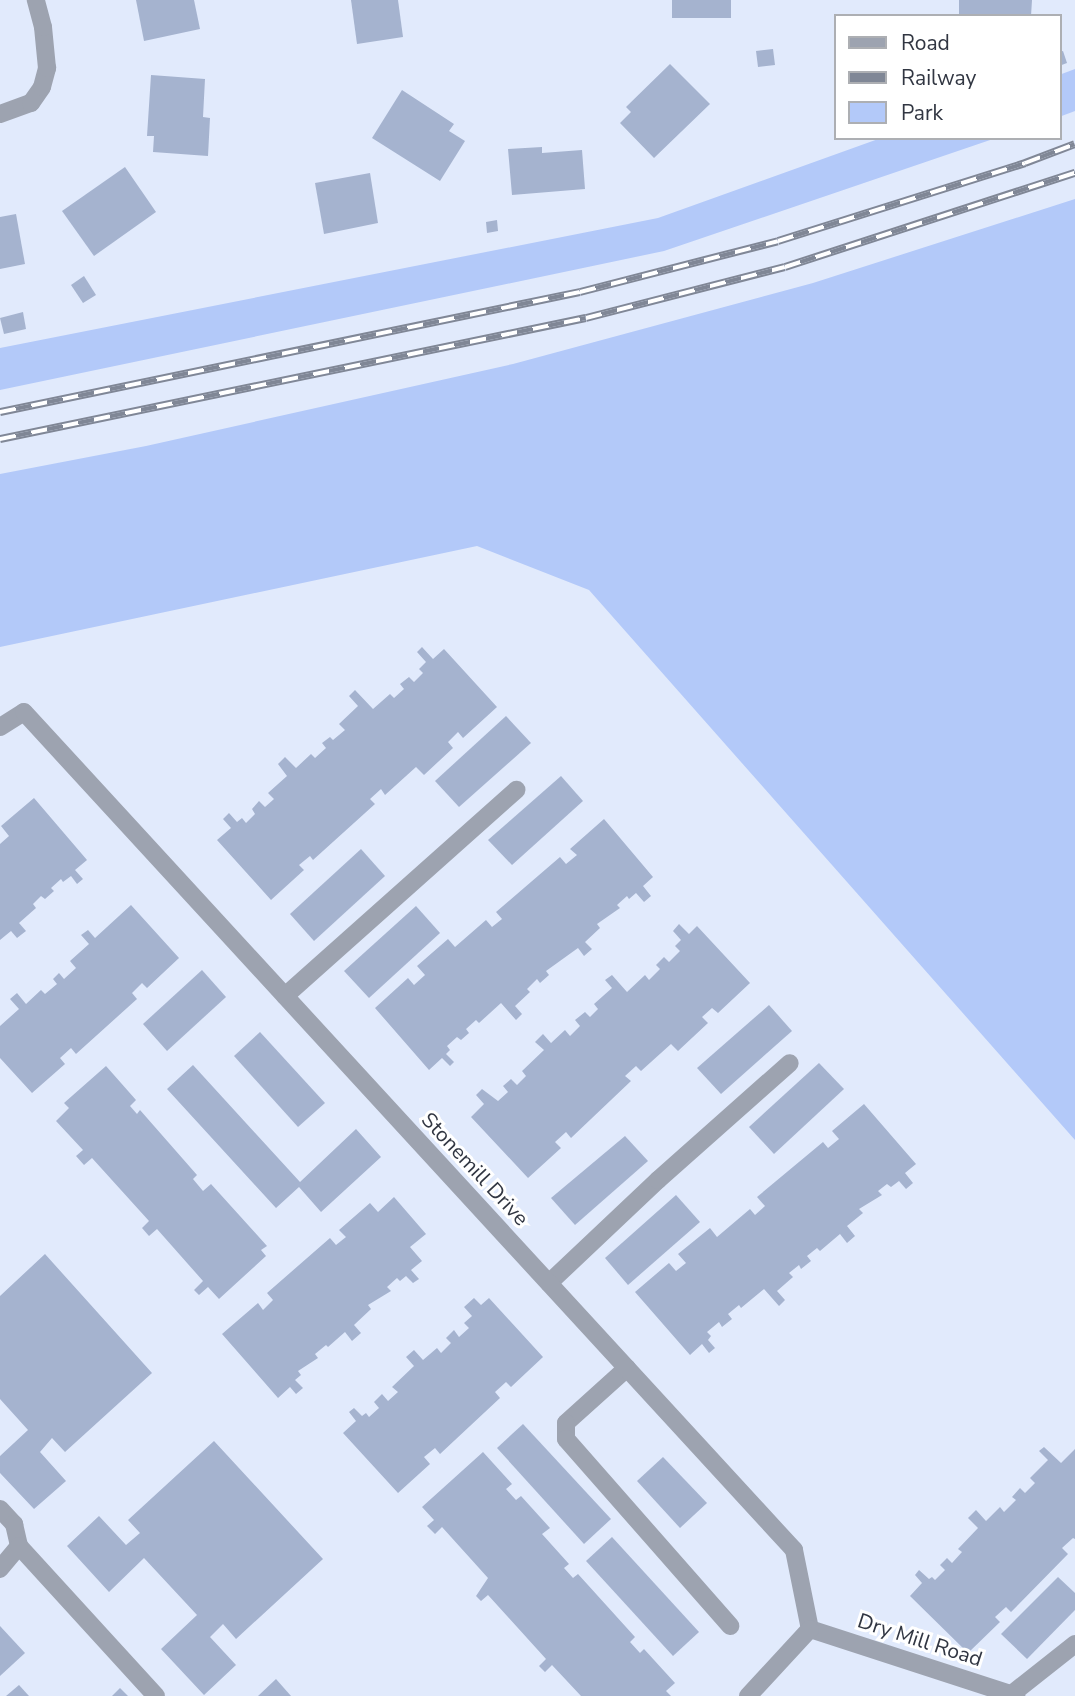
<!DOCTYPE html>
<style>
body{margin:0}
#map{position:relative;width:1075px;height:1696px;overflow:hidden;background:#e1eafc;font-family:"Nunito Sans",sans-serif}
div>[style]{position:absolute}
[style*='--x']{left:calc(var(--x)*1px);top:calc(var(--y)*1px);width:calc(var(--w)*1px);rotate:calc(var(--a)*1deg)}
.green>*{inset:0;background:#b3c9f9}
.building>*{inset:0;background:#a5b3cf}
.lane>*{height:18px;margin:-9px;padding:0 9px;transform-origin:9px;border-radius:9px;background:#9da3b0}
.street>*{height:18px;margin:-9px;padding:0 9px;transform-origin:9px;border-radius:9px;background:#9da3b0}
.rail>*{height:8px;margin-top:-4px;transform-origin:0;background:repeating-linear-gradient(90deg,#fff 0 16px,#808796 0 32px);box-sizing:border-box;border-block:2px solid #808796}
span{translate:-50% -50%;white-space:nowrap;text-align:center;line-height:1.15;-webkit-text-stroke:6px #fff;paint-order:stroke}
.street-label{font-size:21px;color:#313642}
.legend{position:absolute;left:834px;top:14px;width:228px;height:126px;box-sizing:border-box;background:#fff;border:2px solid #adafb3;margin:0;padding:9px 12px;list-style:none;font-size:21px;color:#313642}
.legend li{display:flex;align-items:center;gap:14px;height:35px}
.legend b{width:35px;border:2px solid #adafb3}
</style>
<div id="map">
<div class="green">
<i style="clip-path:polygon(1075px 69px,1075px 111px,1059px 117px,1059px 75px)"></i>
<i style="clip-path:polygon(881px 138px,996px 138px,664px 251px,0 390px,0 348px,658px 218px)"></i>
<i style="clip-path:polygon(1075px 199px,1075px 1140px,589px 590px,477px 546px,0 647px,0 474px,146px 446px,513px 364px,813px 283px)"></i>
</div>
<div class="building">
<i style="clip-path:polygon(136px 0,194px 0,200px 29px,144px 41px)"></i>
<i style="clip-path:polygon(351px 0,398px 0,403px 37px,357px 44px)"></i>
<i style="clip-path:polygon(672px 0,731px 0,731px 18px,672px 18px)"></i>
<i style="clip-path:polygon(959px 0,1032px 0,1031px 16px,959px 16px)"></i>
<i style="clip-path:polygon(773px 49px,775px 65px,758px 67px,756px 51px)"></i>
<i style="clip-path:polygon(1063px 51px,1067px 63px,1059px 66px,1059px 52px)"></i>
<i style="clip-path:polygon(670px 64px,710px 104px,654px 158px,620px 123px,631px 112px,626px 107px)"></i>
<i style="clip-path:polygon(151px 75px,205px 79px,203px 117px,210px 118px,208px 156px,153px 152px,154px 136px,147px 136px)"></i>
<i style="clip-path:polygon(402px 90px,454px 124px,449px 131px,465px 141px,440px 181px,372px 138px)"></i>
<i style="clip-path:polygon(542px 147px,542px 153px,582px 150px,585px 189px,512px 195px,508px 149px)"></i>
<i style="clip-path:polygon(125px 167px,156px 212px,94px 256px,62px 211px)"></i>
<i style="clip-path:polygon(370px 173px,378px 223px,324px 234px,315px 183px)"></i>
<i style="clip-path:polygon(16px 214px,25px 264px,0 269px,0 217px)"></i>
<i style="clip-path:polygon(497px 220px,498px 231px,487px 233px,486px 222px)"></i>
<i style="clip-path:polygon(84px 276px,96px 295px,83px 303px,71px 285px)"></i>
<i style="clip-path:polygon(23px 312px,26px 329px,4px 334px,0 318px)"></i>
<i style="clip-path:polygon(422px 647px,433px 659px,444px 649px,497px 707px,463px 738px,458px 732px,448px 742px,453px 748px,424px 775px,416px 767px,385px 795px,381px 789px,370px 799px,375px 804px,313px 860px,310px 856px,299px 865px,304px 870px,271px 900px,217px 840px,231px 828px,223px 819px,229px 813px,237px 822px,242px 818px,246px 823px,255px 814px,252px 809px,259px 801px,265px 807px,274px 799px,268px 793px,287px 776px,278px 764px,285px 757px,296px 768px,311px 754px,315px 758px,326px 748px,322px 743px,330px 737px,333px 740px,345px 730px,339px 724px,358px 706px,349px 696px,355px 690px,373px 709px,390px 694px,394px 698px,404px 689px,400px 684px,409px 677px,414px 682px,423px 673px,419px 669px,426px 662px,417px 652px)"></i>
<i style="clip-path:polygon(506px 716px,531px 743px,459px 807px,435px 781px)"></i>
<i style="clip-path:polygon(561px 776px,583px 801px,512px 865px,488px 840px)"></i>
<i style="clip-path:polygon(34px 798px,87px 860px,75px 870px,83px 879px,77px 884px,71px 876px,63px 882px,61px 879px,51px 888px,54px 891px,45px 899px,41px 896px,33px 904px,36px 908px,19px 923px,26px 931px,17px 938px,11px 931px,0 940px,0 844px,9px 836px,1px 826px)"></i>
<i style="clip-path:polygon(604px 819px,653px 877px,643px 886px,651px 896px,644px 902px,636px 893px,629px 899px,627px 896px,617px 905px,620px 908px,597px 924px,600px 928px,585px 942px,592px 949px,584px 956px,578px 948px,546px 971px,549px 975px,540px 983px,537px 979px,527px 989px,530px 992px,515px 1006px,522px 1014px,516px 1020px,501px 1003px,479px 1023px,476px 1020px,466px 1029px,469px 1033px,461px 1040px,457px 1037px,447px 1046px,450px 1050px,446px 1054px,454px 1062px,450px 1066px,442px 1058px,429px 1070px,375px 1008px,408px 978px,414px 985px,425px 975px,417px 966px,448px 939px,455px 947px,486px 920px,492px 927px,502px 919px,496px 912px,560px 857px,566px 864px,577px 855px,570px 849px)"></i>
<i style="clip-path:polygon(361px 849px,385px 876px,314px 941px,290px 914px)"></i>
<i style="clip-path:polygon(131px 905px,179px 958px,147px 988px,142px 983px,132px 993px,137px 999px,76px 1054px,71px 1048px,60px 1058px,65px 1064px,32px 1093px,0 1058px,0 1026px,19px 1009px,10px 999px,17px 993px,26px 1004px,41px 990px,45px 994px,57px 984px,53px 979px,59px 973px,64px 979px,76px 968px,70px 961px,89px 944px,81px 935px,88px 930px,95px 938px)"></i>
<i style="clip-path:polygon(416px 906px,440px 933px,369px 998px,344px 971px)"></i>
<i style="clip-path:polygon(679px 924px,689px 934px,697px 926px,750px 983px,718px 1013px,712px 1008px,702px 1017px,708px 1023px,678px 1051px,671px 1044px,641px 1071px,636px 1066px,625px 1076px,631px 1081px,571px 1138px,566px 1132px,555px 1142px,561px 1148px,528px 1178px,471px 1117px,484px 1104px,476px 1095px,482px 1089px,498px 1101px,508px 1092px,503px 1086px,511px 1079px,517px 1085px,526px 1076px,522px 1071px,544px 1050px,535px 1042px,543px 1034px,551px 1043px,565px 1030px,570px 1036px,580px 1026px,575px 1020px,585px 1012px,590px 1017px,598px 1009px,594px 1004px,612px 988px,605px 980px,612px 975px,627px 992px,645px 975px,649px 980px,660px 969px,656px 965px,664px 957px,669px 962px,680px 951px,675px 946px,681px 940px,673px 931px)"></i>
<i style="clip-path:polygon(202px 970px,226px 997px,167px 1051px,143px 1024px)"></i>
<i style="clip-path:polygon(769px 1005px,792px 1031px,721px 1094px,697px 1068px)"></i>
<i style="clip-path:polygon(260px 1032px,325px 1103px,298px 1127px,234px 1056px)"></i>
<i style="clip-path:polygon(819px 1063px,844px 1089px,774px 1154px,749px 1127px)"></i>
<i style="clip-path:polygon(193px 1065px,300px 1182px,356px 1129px,381px 1157px,321px 1212px,299px 1187px,276px 1208px,167px 1089px)"></i>
<i style="clip-path:polygon(106px 1066px,136px 1100px,130px 1106px,137px 1114px,140px 1110px,197px 1175px,193px 1179px,203px 1191px,211px 1184px,267px 1246px,261px 1250px,266px 1256px,219px 1299px,208px 1287px,199px 1295px,194px 1290px,203px 1281px,157px 1229px,149px 1236px,142px 1228px,149px 1221px,92px 1158px,84px 1165px,76px 1156px,83px 1150px,56px 1121px,69px 1108px,64px 1103px)"></i>
<i style="clip-path:polygon(864px 1104px,916px 1164px,905px 1173px,913px 1183px,906px 1189px,899px 1181px,891px 1187px,887px 1184px,878px 1191px,882px 1195px,859px 1209px,863px 1213px,847px 1226px,855px 1236px,847px 1243px,840px 1234px,820px 1251px,817px 1248px,807px 1256px,811px 1261px,801px 1269px,799px 1265px,789px 1273px,793px 1277px,777px 1291px,785px 1300px,779px 1306px,764px 1289px,741px 1308px,739px 1305px,728px 1314px,732px 1319px,722px 1327px,719px 1322px,707px 1332px,711px 1336px,708px 1340px,715px 1348px,709px 1353px,702px 1344px,690px 1355px,635px 1292px,669px 1263px,676px 1271px,686px 1263px,678px 1254px,710px 1228px,717px 1237px,750px 1209px,755px 1215px,765px 1206px,757px 1197px,823px 1142px,828px 1148px,839px 1139px,832px 1131px)"></i>
<i style="clip-path:polygon(625px 1136px,648px 1161px,575px 1225px,551px 1198px)"></i>
<i style="clip-path:polygon(676px 1195px,700px 1222px,628px 1285px,605px 1258px)"></i>
<i style="clip-path:polygon(394px 1197px,426px 1234px,410px 1247px,422px 1261px,411px 1270px,419px 1279px,413px 1283px,406px 1276px,400px 1281px,397px 1278px,387px 1287px,391px 1291px,368px 1305px,371px 1309px,354px 1325px,361px 1333px,352px 1341px,345px 1332px,328px 1347px,326px 1345px,315px 1354px,318px 1358px,298px 1371px,301px 1375px,295px 1380px,303px 1388px,296px 1394px,290px 1387px,278px 1398px,222px 1334px,258px 1303px,263px 1310px,273px 1300px,267px 1293px,330px 1238px,336px 1245px,346px 1237px,339px 1230px,370px 1203px,378px 1212px)"></i>
<i style="clip-path:polygon(45px 1254px,152px 1373px,65px 1452px,52px 1438px,40px 1452px,66px 1481px,34px 1509px,0 1473px,0 1456px,28px 1430px,0 1399px,0 1296px)"></i>
<i style="clip-path:polygon(474px 1298px,481px 1305px,489px 1298px,543px 1357px,511px 1387px,506px 1382px,495px 1392px,500px 1398px,440px 1454px,435px 1448px,424px 1457px,430px 1464px,398px 1493px,343px 1433px,356px 1421px,349px 1412px,354px 1408px,362px 1416px,366px 1413px,369px 1417px,379px 1408px,374px 1402px,382px 1394px,388px 1401px,398px 1392px,392px 1387px,414px 1366px,406px 1357px,414px 1350px,423px 1360px,437px 1348px,441px 1353px,451px 1343px,446px 1338px,454px 1330px,459px 1337px,469px 1328px,464px 1323px,472px 1316px,464px 1307px)"></i>
<i style="clip-path:polygon(523px 1424px,611px 1519px,584px 1544px,497px 1448px)"></i>
<i style="clip-path:polygon(214px 1441px,323px 1559px,236px 1639px,223px 1624px,210px 1637px,236px 1665px,204px 1695px,161px 1649px,197px 1615px,144px 1558px,109px 1592px,67px 1546px,99px 1516px,126px 1545px,140px 1533px,128px 1520px)"></i>
<i style="clip-path:polygon(1044px 1447px,1061px 1463px,1075px 1449px,1075px 1539px,1073px 1538px,1062px 1548px,1068px 1554px,1011px 1612px,1006px 1607px,995px 1617px,1000px 1622px,968px 1653px,910px 1596px,922px 1583px,915px 1575px,919px 1570px,929px 1579px,932px 1577px,935px 1580px,945px 1570px,940px 1565px,947px 1558px,952px 1563px,962px 1552px,958px 1549px,978px 1528px,968px 1518px,976px 1510px,986px 1521px,1000px 1507px,1004px 1512px,1016px 1500px,1012px 1497px,1020px 1488px,1025px 1493px,1035px 1483px,1030px 1478px,1048px 1460px,1039px 1451px)"></i>
<i style="clip-path:polygon(483px 1452px,512px 1484px,506px 1489px,516px 1500px,521px 1496px,550px 1528px,542px 1534px,569px 1564px,564px 1568px,573px 1578px,578px 1574px,635px 1637px,630px 1642px,640px 1653px,644px 1649px,675px 1683px,666px 1691px,671px 1696px,581px 1696px,552px 1665px,545px 1672px,539px 1666px,546px 1659px,488px 1595px,481px 1601px,476px 1596px,488px 1578px,442px 1527px,435px 1534px,427px 1526px,434px 1520px,422px 1507px)"></i>
<i style="clip-path:polygon(663px 1457px,707px 1503px,680px 1528px,637px 1481px)"></i>
<i style="clip-path:polygon(612px 1537px,699px 1632px,673px 1656px,586px 1561px)"></i>
<i style="clip-path:polygon(1058px 1577px,1075px 1593px,1075px 1610px,1027px 1659px,1001px 1634px)"></i>
<i style="clip-path:polygon(0 1626px,25px 1653px,0 1676px)"></i>
<i style="clip-path:polygon(276px 1679px,291px 1696px,258px 1696px)"></i>
<i style="clip-path:polygon(19px 1685px,29px 1696px,6px 1696px)"></i>
<i style="clip-path:polygon(120px 1688px,128px 1696px,112px 1696px)"></i>
</div>
<div class="lane">
<i style="--x:285;--y:996;--w:310;--a:-41.7"></i>
<i style="--x:549;--y:1283;--w:150;--a:-43.4"></i>
<i style="--x:658;--y:1180;--w:176;--a:-41.6"></i>
<i style="--x:627;--y:1368;--w:82;--a:138"></i>
<i style="--x:566;--y:1423;--w:16;--a:90"></i>
<i style="--x:566;--y:1439;--w:249;--a:48.7"></i>
<i style="--x:0;--y:1509;--w:21;--a:47"></i>
<i style="--x:14;--y:1524;--w:23;--a:77"></i>
<i style="--x:19;--y:1546;--w:30;--a:130"></i>
<i style="--x:19;--y:1546;--w:203;--a:47.6"></i>
<i style="--x:1013;--y:1693;--w:79;--a:-38.3"></i>
</div>
<div class="street">
<i style="--x:0;--y:114;--w:33;--a:-20"></i>
<i style="--x:31;--y:103;--w:19;--a:-55"></i>
<i style="--x:42;--y:87;--w:20;--a:-75"></i>
<i style="--x:47;--y:68;--w:41;--a:-95.6"></i>
<i style="--x:43;--y:27;--w:28;--a:-105"></i>
<i style="--x:0;--y:727;--w:28;--a:-32"></i>
<i style="--x:24;--y:712;--w:1138;--a:47.42"></i>
<i style="--x:794;--y:1550;--w:81;--a:78.6"></i>
<i style="--x:810;--y:1629;--w:217;--a:18"></i>
<i style="--x:748;--y:1696;--w:91;--a:-47.2"></i>
</div>
<div class="rail">
<i style="--x:0;--y:412;--w:592;--a:-11.69"></i>
<i style="--x:580;--y:292;--w:204;--a:-14.4"></i>
<i style="--x:778;--y:241;--w:259;--a:-17.5"></i>
<i style="--x:1025;--y:163;--w:53;--a:-20.8"></i>
<i style="--x:0;--y:439;--w:598;--a:-11.67"></i>
<i style="--x:586;--y:318;--w:205;--a:-14.4"></i>
<i style="--x:785;--y:267;--w:305;--a:-18"></i>
</div>
<div class="street-label">
<span style="left:475px;top:1169px;rotate:47deg">Stonemill Drive</span>
<span style="left:920px;top:1640px;rotate:18deg">Dry Mill Road</span>
</div>
<ul class="legend">
<li><b style="height:9px;background:#9da3b0"></b>Road</li>
<li><b style="height:9px;background:#808796"></b>Railway</li>
<li><b style="height:19px;background:#b3c9f9"></b>Park</li>
</ul>
</div>
